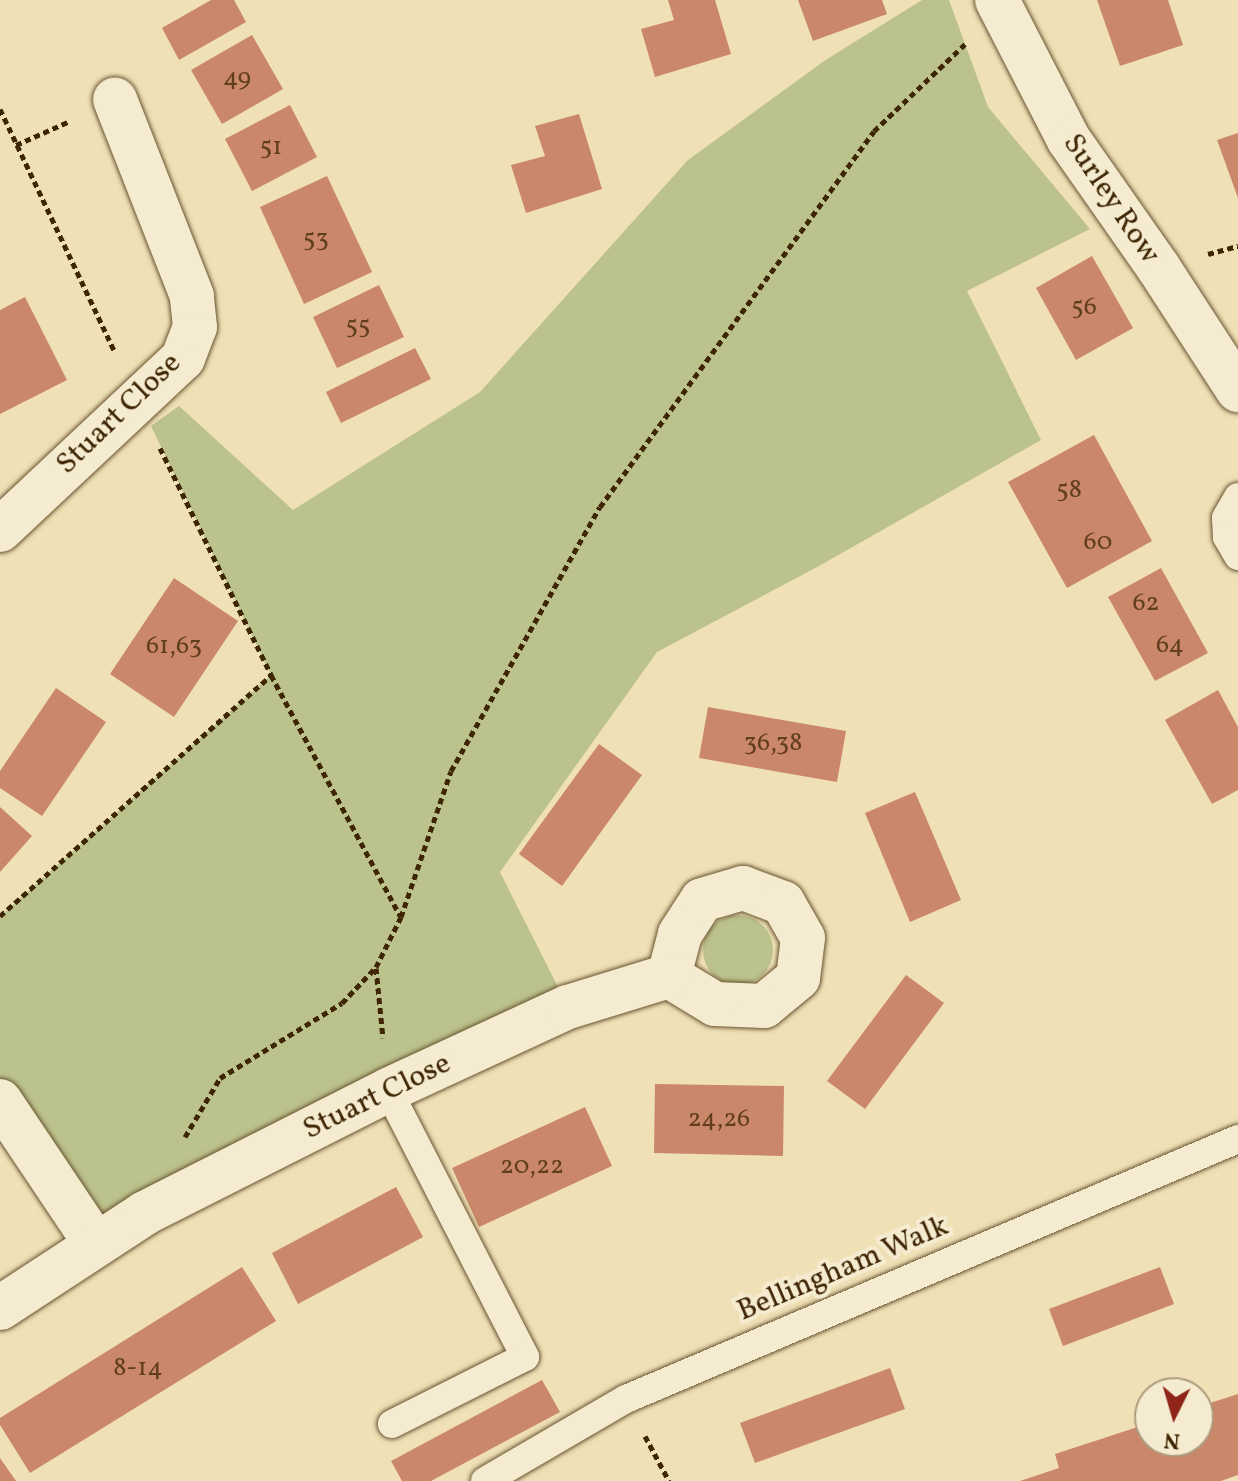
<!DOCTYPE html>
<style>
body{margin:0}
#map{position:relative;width:1238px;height:1481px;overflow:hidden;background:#efe0b6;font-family:Vollkorn,serif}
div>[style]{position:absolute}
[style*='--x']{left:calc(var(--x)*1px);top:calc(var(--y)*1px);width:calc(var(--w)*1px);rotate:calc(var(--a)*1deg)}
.green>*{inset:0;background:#bbc28c}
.round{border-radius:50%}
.building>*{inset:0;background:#cb876a}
.path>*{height:5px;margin-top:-2.5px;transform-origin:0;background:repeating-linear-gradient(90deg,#3e2503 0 6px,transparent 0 10px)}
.roads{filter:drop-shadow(0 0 2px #6a5430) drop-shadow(0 0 2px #6a5430)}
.service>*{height:28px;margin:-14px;padding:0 14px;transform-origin:14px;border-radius:14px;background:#f5ebd0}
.minor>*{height:44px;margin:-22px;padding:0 22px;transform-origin:22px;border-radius:22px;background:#f5ebd0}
span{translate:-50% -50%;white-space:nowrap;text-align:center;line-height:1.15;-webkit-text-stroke:8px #f5ebd0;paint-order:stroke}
.number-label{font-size:26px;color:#613e1d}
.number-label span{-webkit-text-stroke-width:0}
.street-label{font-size:30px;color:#3e2503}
.north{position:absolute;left:1134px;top:1377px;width:80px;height:80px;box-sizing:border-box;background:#f5ebd0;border:2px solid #ac9c7e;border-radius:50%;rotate:185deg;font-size:22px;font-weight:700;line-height:32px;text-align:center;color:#3e2503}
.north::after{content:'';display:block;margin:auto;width:28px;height:36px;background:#8f2418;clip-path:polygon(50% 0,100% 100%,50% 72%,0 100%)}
</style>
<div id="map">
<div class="green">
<i style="clip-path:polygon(922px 0,949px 0,988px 107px,1090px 229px,967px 291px,1041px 440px,819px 566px,657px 652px,500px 872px,568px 1007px,95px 1243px,0 1101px,0 916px,271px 675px,151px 426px,179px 406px,293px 510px,480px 392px,688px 160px,824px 61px)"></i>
<i class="round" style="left:703px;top:915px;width:70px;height:70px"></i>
</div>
<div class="building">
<i style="clip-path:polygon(211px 0,234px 0,246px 22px,179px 60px,162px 28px)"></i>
<i style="clip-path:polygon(668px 0,715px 0,731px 54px,655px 77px,641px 29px,674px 20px)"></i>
<i style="clip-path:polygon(798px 0,882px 0,887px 14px,813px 41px)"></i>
<i style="clip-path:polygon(1097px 0,1168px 0,1183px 45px,1120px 66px)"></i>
<i style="clip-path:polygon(252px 35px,283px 89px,222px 124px,191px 70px)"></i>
<i style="clip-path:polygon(290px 105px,317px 157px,252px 191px,225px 139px)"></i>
<i style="clip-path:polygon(579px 114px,602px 189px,526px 213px,511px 165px,545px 156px,535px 126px)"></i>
<i style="clip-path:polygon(1238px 133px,1238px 198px,1217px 140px)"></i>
<i style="clip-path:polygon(327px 176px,372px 272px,304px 304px,260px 207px)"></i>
<i style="clip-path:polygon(1092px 256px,1133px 328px,1076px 360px,1036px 288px)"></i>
<i style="clip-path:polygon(379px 285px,404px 337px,337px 368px,313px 317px)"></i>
<i style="clip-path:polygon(25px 297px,67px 380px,0 414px,0 310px)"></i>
<i style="clip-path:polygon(415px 348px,431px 379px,341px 423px,326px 392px)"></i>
<i style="clip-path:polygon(1094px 435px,1152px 541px,1067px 588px,1008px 482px)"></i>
<i style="clip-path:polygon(1161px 568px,1208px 653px,1155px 681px,1108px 597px)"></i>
<i style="clip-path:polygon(174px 578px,238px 621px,174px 717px,110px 674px)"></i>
<i style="clip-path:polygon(56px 688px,106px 722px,42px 816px,0 788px,0 771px)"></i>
<i style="clip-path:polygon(1218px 690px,1238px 727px,1238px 790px,1212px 804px,1165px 720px)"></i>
<i style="clip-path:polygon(708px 707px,846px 731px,837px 782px,699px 758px)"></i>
<i style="clip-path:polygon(599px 744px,642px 775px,562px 886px,519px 854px)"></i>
<i style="clip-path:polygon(915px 792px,961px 900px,910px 922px,865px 813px)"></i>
<i style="clip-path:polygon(0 807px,32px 836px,0 872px)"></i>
<i style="clip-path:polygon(906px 975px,944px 1003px,865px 1109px,827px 1081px)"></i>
<i style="clip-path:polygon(655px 1084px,784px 1086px,783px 1156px,654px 1153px)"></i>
<i style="clip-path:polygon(585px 1107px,612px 1166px,479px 1227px,452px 1168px)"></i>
<i style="clip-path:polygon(396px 1187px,423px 1237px,298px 1304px,272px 1253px)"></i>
<i style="clip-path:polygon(242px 1267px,276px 1321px,30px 1473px,0 1425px,0 1418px)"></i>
<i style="clip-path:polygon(1160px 1267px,1174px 1304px,1063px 1346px,1049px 1309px)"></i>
<i style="clip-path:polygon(890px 1368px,905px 1409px,755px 1463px,740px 1423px)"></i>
<i style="clip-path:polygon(542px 1380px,560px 1412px,431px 1481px,402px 1481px,391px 1461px)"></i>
<i style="clip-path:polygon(1238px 1394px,1238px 1475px,1221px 1481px,1020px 1481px,1059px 1468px,1055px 1454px,1150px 1423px,1150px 1441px,1198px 1441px,1198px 1407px)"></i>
<i style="clip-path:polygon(0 1458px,16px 1481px,0 1481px)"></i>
</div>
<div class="path">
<i style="--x:0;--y:109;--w:269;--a:64.7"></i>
<i style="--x:16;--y:145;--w:59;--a:-24"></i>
<i style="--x:1208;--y:254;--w:31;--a:-15"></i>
<i style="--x:160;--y:448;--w:253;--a:63.9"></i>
<i style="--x:271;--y:675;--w:273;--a:61.8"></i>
<i style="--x:0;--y:916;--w:363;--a:-41.6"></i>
<i style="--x:376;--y:968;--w:70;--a:84.3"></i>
<i style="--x:185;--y:1137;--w:69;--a:-59.3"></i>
<i style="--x:220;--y:1078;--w:143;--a:-31.6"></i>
<i style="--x:342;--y:1003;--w:50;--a:-46.6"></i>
<i style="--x:376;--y:967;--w:56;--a:-63.4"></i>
<i style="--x:401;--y:917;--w:154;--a:-71.1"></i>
<i style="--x:451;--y:771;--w:303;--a:-60.6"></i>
<i style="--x:600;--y:507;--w:465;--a:-53.9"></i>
<i style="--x:874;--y:131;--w:126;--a:-43.7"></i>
<i style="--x:645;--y:1436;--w:51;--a:61.9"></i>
</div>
<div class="roads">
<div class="service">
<i style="--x:1238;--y:497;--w:24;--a:120"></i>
<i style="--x:1226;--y:518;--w:19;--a:87"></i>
<i style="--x:1227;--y:537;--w:22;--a:60"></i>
<i style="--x:388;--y:1090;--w:300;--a:62.8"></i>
<i style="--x:525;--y:1357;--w:149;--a:153.3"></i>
<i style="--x:485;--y:1481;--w:163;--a:-30.2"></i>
<i style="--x:626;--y:1399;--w:665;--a:-23.02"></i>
</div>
<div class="minor">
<i style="--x:997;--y:0;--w:157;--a:62.8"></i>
<i style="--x:1069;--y:140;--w:155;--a:55"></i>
<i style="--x:1158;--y:267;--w:147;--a:57"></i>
<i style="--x:0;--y:530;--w:251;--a:-43.2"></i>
<i style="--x:183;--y:358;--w:33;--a:-69"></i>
<i style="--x:195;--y:327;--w:31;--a:-96"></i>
<i style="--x:192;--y:296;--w:211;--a:-111.4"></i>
<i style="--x:743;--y:888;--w:43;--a:20.6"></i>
<i style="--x:783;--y:903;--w:40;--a:60.3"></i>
<i style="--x:803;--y:938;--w:40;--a:97.1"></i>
<i style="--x:798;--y:978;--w:44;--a:140.5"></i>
<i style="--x:764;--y:1006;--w:49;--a:-177.7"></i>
<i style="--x:715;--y:1004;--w:54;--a:-148.7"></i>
<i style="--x:669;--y:976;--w:43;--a:-75.3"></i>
<i style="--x:680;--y:934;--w:40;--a:-57.1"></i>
<i style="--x:702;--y:900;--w:43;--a:-16.3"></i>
<i style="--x:0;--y:1101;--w:171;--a:56.2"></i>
<i style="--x:0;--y:1308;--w:173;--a:-33.2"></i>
<i style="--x:145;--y:1213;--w:272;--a:-26.8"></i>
<i style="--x:388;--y:1090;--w:198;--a:-24.8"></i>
<i style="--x:568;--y:1007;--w:106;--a:-17.1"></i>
</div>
</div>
<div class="number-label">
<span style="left:237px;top:79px">49</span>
<span style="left:271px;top:148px">51</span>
<span style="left:316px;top:240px">53</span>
<span style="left:1084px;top:308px">56</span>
<span style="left:358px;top:327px">55</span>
<span style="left:1069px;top:491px">58</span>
<span style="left:1098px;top:543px">60</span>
<span style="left:1146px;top:604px">62</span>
<span style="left:1170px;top:646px">64</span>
<span style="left:174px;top:647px">61,63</span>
<span style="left:773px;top:744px">36,38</span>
<span style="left:719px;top:1120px">24,26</span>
<span style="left:532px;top:1167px">20,22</span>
<span style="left:138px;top:1369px">8-14</span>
</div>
<div class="street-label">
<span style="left:1111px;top:199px;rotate:56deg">Surley Row</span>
<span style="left:119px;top:414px;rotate:-44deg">Stuart Close</span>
<span style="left:377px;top:1097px;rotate:-26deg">Stuart Close</span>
<span style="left:843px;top:1269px;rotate:-23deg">Bellingham Walk</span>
</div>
<div class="north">N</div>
</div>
